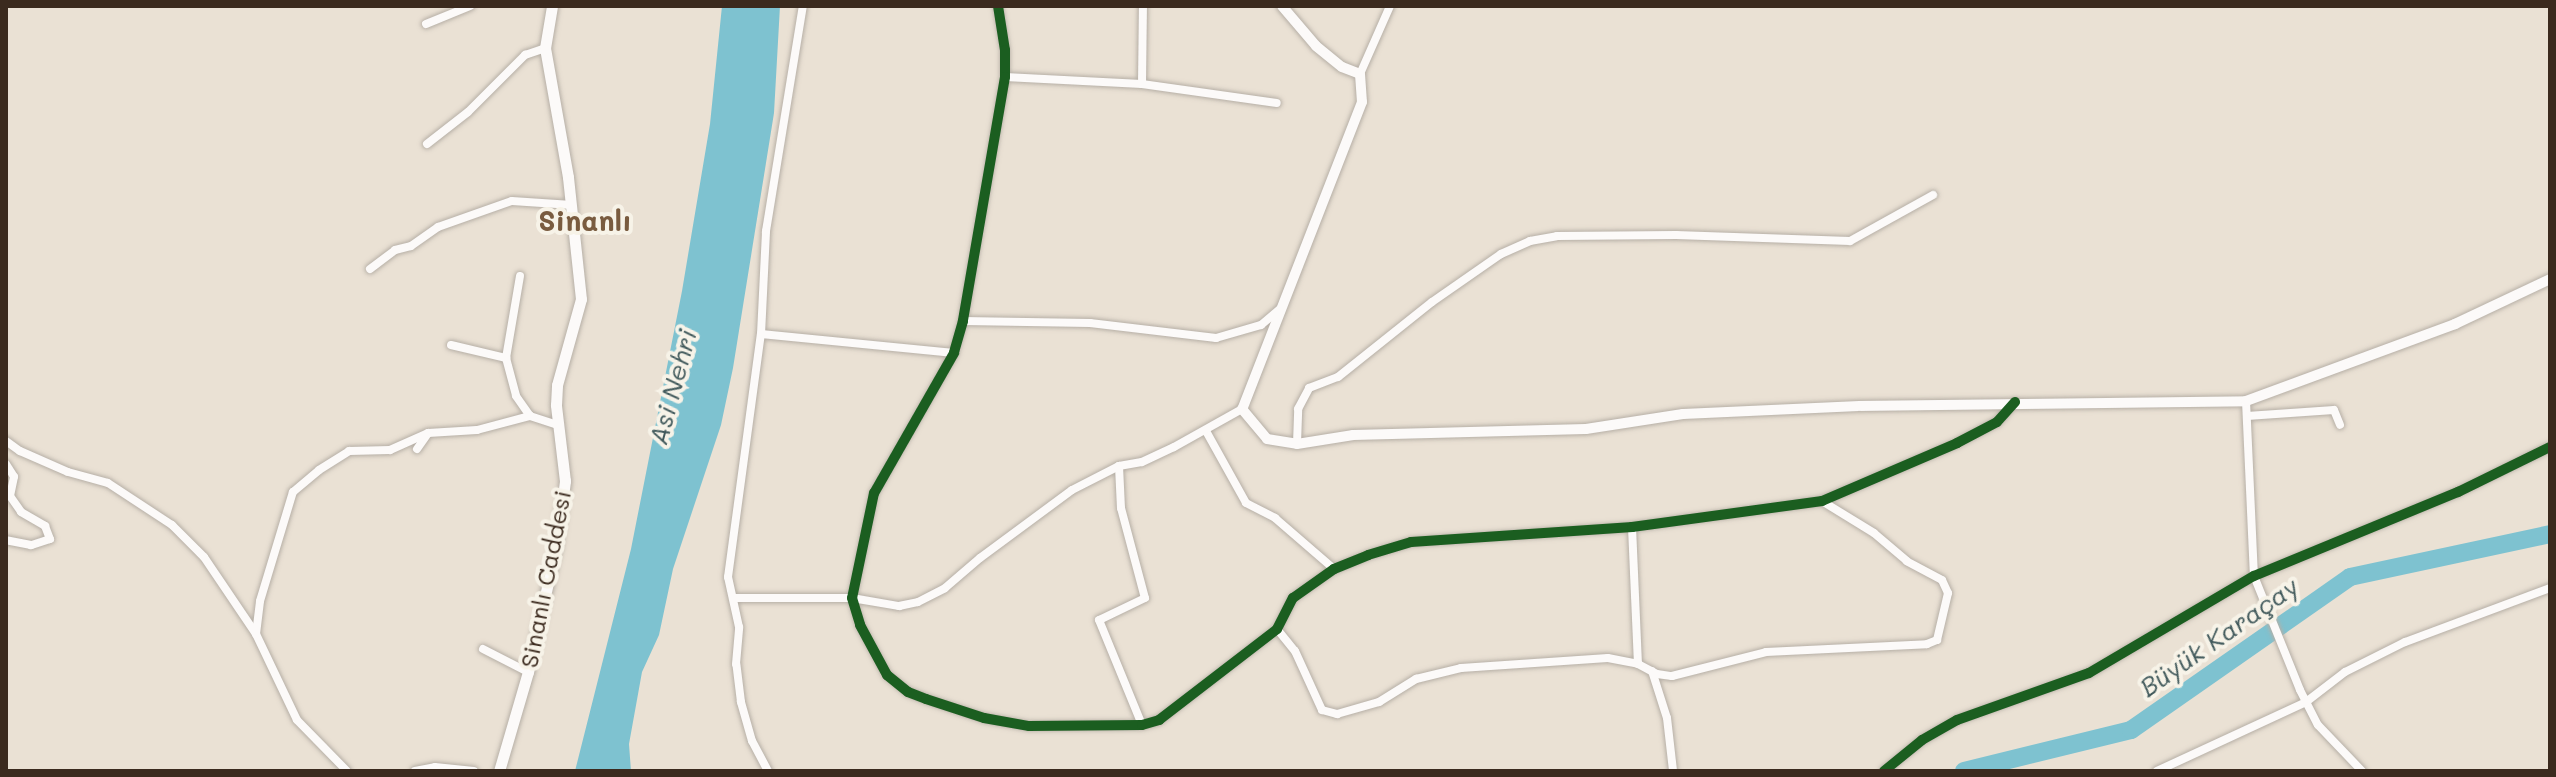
<!DOCTYPE html>
<meta charset="utf-8">
<style>
body{margin:0}
#map{position:relative;width:2556px;height:777px;overflow:hidden;background:#eae1d4;font-family:Mali,sans-serif}
div>[style]{position:absolute}
[style*='--x']{left:calc(var(--x)*1px);top:calc(var(--y)*1px);width:calc(var(--w)*1px);rotate:calc(var(--a)*1deg)}
.water>*{inset:0;background:#7ec2d0}
.river>*{height:18px;margin:-9px;padding:0 9px;transform-origin:9px;border-radius:9px;background:#7ec2d0}
.roads{filter:drop-shadow(0 0 2px #b6afa6) drop-shadow(0 0 2px #b6afa6)}
.minor>*{height:8px;margin:-4px;padding:0 4px;transform-origin:4px;border-radius:4px;background:#fcfaf9}
.tertiary>*{height:10px;margin:-5px;padding:0 5px;transform-origin:5px;border-radius:5px;background:#fcfaf9}
.secondary>*{height:11px;margin:-5.5px;padding:0 5.5px;transform-origin:5.5px;border-radius:5.5px;background:#fcfaf9}
.cycleway>*{height:10px;margin:-5px;padding:0 5px;transform-origin:5px;border-radius:5px;background:#1b5e20}
span{translate:-50% -50%;white-space:nowrap;text-align:center;line-height:1.15;-webkit-text-stroke:8px #f7f3e8;paint-order:stroke}
.street-label{font-size:24px;color:#3b2a1e}
.water-label{font-size:26px;color:#425a5c;font-style:italic}
.quarter-label{font-size:28px;color:#795b3f;font-weight:700}
.frame{position:absolute;inset:0;border:8px solid #3b2a1e;pointer-events:none}
</style>
<div id="map">
<div class="water">
<i style="clip-path:polygon(722px 6px,780px 6px,774px 113px,733px 368px,721px 425px,673px 569px,659px 635px,642px 672px,629px 744px,631px 771px,575px 771px,631px 549px,682px 291px,710px 124px)"></i>
</div>
<div class="river">
<i style="--x:1964;--y:771;--w:172;--a:-13.8"></i>
<i style="--x:2131;--y:730;--w:267;--a:-34.9"></i>
<i style="--x:2350;--y:577;--w:205;--a:-12.1"></i>
</div>
<div class="roads">
<div class="minor">
<i style="--x:998;--y:6;--w:45;--a:81"></i>
<i style="--x:1005;--y:50;--w:27;--a:90"></i>
<i style="--x:1005;--y:77;--w:248;--a:99.8"></i>
<i style="--x:963;--y:321;--w:33;--a:106"></i>
<i style="--x:954;--y:353;--w:161;--a:119.7"></i>
<i style="--x:874;--y:493;--w:107;--a:101.8"></i>
<i style="--x:852;--y:598;--w:28;--a:73"></i>
<i style="--x:860;--y:625;--w:57;--a:61.6"></i>
<i style="--x:887;--y:675;--w:27;--a:39"></i>
<i style="--x:908;--y:692;--w:19;--a:21"></i>
<i style="--x:926;--y:699;--w:61;--a:18.1"></i>
<i style="--x:984;--y:718;--w:46;--a:10.1"></i>
<i style="--x:1029;--y:726;--w:113;--a:-0.5"></i>
<i style="--x:1142;--y:725;--w:18;--a:-16"></i>
<i style="--x:1159;--y:720;--w:149;--a:-37.6"></i>
<i style="--x:1277;--y:629;--w:35;--a:-63"></i>
<i style="--x:1293;--y:598;--w:50;--a:-35.3"></i>
<i style="--x:1334;--y:569;--w:37;--a:-22"></i>
<i style="--x:1368;--y:555;--w:45;--a:-16.8"></i>
<i style="--x:1411;--y:542;--w:222;--a:-3.9"></i>
<i style="--x:1632;--y:527;--w:192;--a:-7.8"></i>
<i style="--x:1822;--y:501;--w:147;--a:-23.2"></i>
<i style="--x:1957;--y:443;--w:45;--a:-27.7"></i>
<i style="--x:1997;--y:422;--w:27;--a:-48"></i>
<i style="--x:426;--y:24;--w:48;--a:-22.2"></i>
<i style="--x:1360;--y:74;--w:74;--a:-66.2"></i>
<i style="--x:1005;--y:77;--w:137;--a:2.9"></i>
<i style="--x:1142;--y:84;--w:136;--a:8"></i>
<i style="--x:1142;--y:84;--w:78;--a:-89.3"></i>
<i style="--x:427;--y:144;--w:52;--a:-38"></i>
<i style="--x:468;--y:112;--w:81;--a:-45"></i>
<i style="--x:525;--y:55;--w:21;--a:-19"></i>
<i style="--x:370;--y:269;--w:31;--a:-37"></i>
<i style="--x:395;--y:250;--w:16;--a:-14"></i>
<i style="--x:411;--y:246;--w:33;--a:-35"></i>
<i style="--x:438;--y:227;--w:78;--a:-19.4"></i>
<i style="--x:512;--y:201;--w:60;--a:3.8"></i>
<i style="--x:520;--y:276;--w:83;--a:99.7"></i>
<i style="--x:506;--y:358;--w:39;--a:75"></i>
<i style="--x:516;--y:396;--w:24;--a:55"></i>
<i style="--x:963;--y:321;--w:127;--a:0.9"></i>
<i style="--x:1090;--y:323;--w:127;--a:6.8"></i>
<i style="--x:1216;--y:338;--w:47;--a:-16.1"></i>
<i style="--x:1261;--y:325;--w:25;--a:-40"></i>
<i style="--x:761;--y:334;--w:194;--a:5.6"></i>
<i style="--x:451;--y:345;--w:57;--a:13.3"></i>
<i style="--x:2246;--y:401;--w:175;--a:87.4"></i>
<i style="--x:2254;--y:576;--w:123;--a:68"></i>
<i style="--x:2300;--y:690;--w:39;--a:63"></i>
<i style="--x:2318;--y:725;--w:64;--a:46.3"></i>
<i style="--x:2247;--y:416;--w:87;--a:-3.9"></i>
<i style="--x:2334;--y:410;--w:16;--a:68"></i>
<i style="--x:1206;--y:431;--w:82;--a:60.9"></i>
<i style="--x:1246;--y:503;--w:33;--a:27"></i>
<i style="--x:1275;--y:518;--w:78;--a:40.8"></i>
<i style="--x:6;--y:441;--w:17;--a:36"></i>
<i style="--x:20;--y:451;--w:52;--a:23.6"></i>
<i style="--x:68;--y:472;--w:41;--a:15.4"></i>
<i style="--x:108;--y:483;--w:77;--a:33.3"></i>
<i style="--x:172;--y:525;--w:45;--a:45"></i>
<i style="--x:204;--y:557;--w:93;--a:56"></i>
<i style="--x:256;--y:634;--w:95;--a:64.5"></i>
<i style="--x:297;--y:720;--w:71;--a:45.6"></i>
<i style="--x:1297;--y:444;--w:35;--a:-88"></i>
<i style="--x:1298;--y:409;--w:24;--a:-62"></i>
<i style="--x:1309;--y:388;--w:31;--a:-21"></i>
<i style="--x:1338;--y:377;--w:120;--a:-38.6"></i>
<i style="--x:1432;--y:302;--w:84;--a:-34.8"></i>
<i style="--x:1501;--y:254;--w:32;--a:-24"></i>
<i style="--x:1530;--y:241;--w:27;--a:-10"></i>
<i style="--x:1557;--y:236;--w:119;--a:-0.5"></i>
<i style="--x:1676;--y:235;--w:174;--a:2"></i>
<i style="--x:1850;--y:241;--w:95;--a:-29"></i>
<i style="--x:417;--y:449;--w:19;--a:-55"></i>
<i style="--x:428;--y:433;--w:49;--a:-3.5"></i>
<i style="--x:477;--y:430;--w:55;--a:-14.8"></i>
<i style="--x:530;--y:416;--w:29;--a:18"></i>
<i style="--x:6;--y:464;--w:15;--a:58"></i>
<i style="--x:14;--y:477;--w:19;--a:102"></i>
<i style="--x:10;--y:496;--w:19;--a:55"></i>
<i style="--x:21;--y:512;--w:28;--a:30"></i>
<i style="--x:45;--y:526;--w:14;--a:69"></i>
<i style="--x:50;--y:539;--w:20;--a:162"></i>
<i style="--x:31;--y:545;--w:25;--a:-169"></i>
<i style="--x:1119;--y:466;--w:42;--a:87.3"></i>
<i style="--x:1121;--y:508;--w:93;--a:75.1"></i>
<i style="--x:1145;--y:598;--w:51;--a:154.4"></i>
<i style="--x:1099;--y:620;--w:113;--a:67.7"></i>
<i style="--x:1632;--y:527;--w:137;--a:87.5"></i>
<i style="--x:734;--y:598;--w:118;--a:0"></i>
<i style="--x:852;--y:598;--w:48;--a:9.7"></i>
<i style="--x:899;--y:606;--w:19;--a:-12"></i>
<i style="--x:918;--y:602;--w:30;--a:-27"></i>
<i style="--x:945;--y:588;--w:46;--a:-40.6"></i>
<i style="--x:980;--y:558;--w:114;--a:-36.5"></i>
<i style="--x:1072;--y:490;--w:53;--a:-27.1"></i>
<i style="--x:1119;--y:466;--w:23;--a:-10"></i>
<i style="--x:1142;--y:462;--w:35;--a:-25"></i>
<i style="--x:1174;--y:447;--w:78;--a:-29.2"></i>
<i style="--x:1277;--y:629;--w:28;--a:51"></i>
<i style="--x:1295;--y:651;--w:65;--a:65.4"></i>
<i style="--x:1322;--y:710;--w:16;--a:15"></i>
<i style="--x:1337;--y:714;--w:44;--a:-15.9"></i>
<i style="--x:1379;--y:702;--w:44;--a:-31.9"></i>
<i style="--x:1416;--y:679;--w:46;--a:-13.7"></i>
<i style="--x:1461;--y:668;--w:147;--a:-3.9"></i>
<i style="--x:1608;--y:658;--w:31;--a:11"></i>
<i style="--x:1638;--y:664;--w:21;--a:28"></i>
<i style="--x:1657;--y:674;--w:15;--a:8"></i>
<i style="--x:1672;--y:676;--w:97;--a:-14.3"></i>
<i style="--x:1766;--y:652;--w:161;--a:-2.8"></i>
<i style="--x:1927;--y:644;--w:11;--a:-22"></i>
<i style="--x:1937;--y:640;--w:48;--a:-76.8"></i>
<i style="--x:1948;--y:593;--w:14;--a:-115"></i>
<i style="--x:1942;--y:580;--w:40;--a:-152"></i>
<i style="--x:1907;--y:561;--w:43;--a:-139.7"></i>
<i style="--x:1874;--y:533;--w:61;--a:-148.4"></i>
<i style="--x:256;--y:634;--w:33;--a:-83"></i>
<i style="--x:260;--y:601;--w:114;--a:-73.2"></i>
<i style="--x:293;--y:492;--w:34;--a:-40"></i>
<i style="--x:319;--y:470;--w:36;--a:-32"></i>
<i style="--x:349;--y:451;--w:41;--a:-1.4"></i>
<i style="--x:390;--y:450;--w:42;--a:-24.1"></i>
<i style="--x:483;--y:649;--w:51;--a:27.1"></i>
<i style="--x:1652;--y:671;--w:49;--a:72.3"></i>
<i style="--x:1667;--y:718;--w:53;--a:83.5"></i>
<i style="--x:415;--y:771;--w:20;--a:-11"></i>
<i style="--x:435;--y:767;--w:39;--a:6"></i>
<i style="--x:768;--y:771;--w:34;--a:-118"></i>
<i style="--x:752;--y:741;--w:41;--a:-105.8"></i>
<i style="--x:741;--y:702;--w:38;--a:-97"></i>
<i style="--x:736;--y:664;--w:37;--a:-85"></i>
<i style="--x:739;--y:627;--w:51;--a:-102.4"></i>
<i style="--x:728;--y:577;--w:245;--a:-82.3"></i>
<i style="--x:761;--y:334;--w:103;--a:-87.2"></i>
<i style="--x:766;--y:231;--w:228;--a:-80.7"></i>
<i style="--x:1884;--y:771;--w:49;--a:-39.2"></i>
<i style="--x:1922;--y:740;--w:40;--a:-29.7"></i>
<i style="--x:1957;--y:720;--w:140;--a:-19.6"></i>
<i style="--x:2089;--y:673;--w:191;--a:-30.5"></i>
<i style="--x:2254;--y:576;--w:221;--a:-22.4"></i>
<i style="--x:2458;--y:492;--w:102;--a:-26.1"></i>
<i style="--x:2157;--y:771;--w:164;--a:-24.8"></i>
<i style="--x:2306;--y:702;--w:49;--a:-37.6"></i>
<i style="--x:2345;--y:672;--w:67;--a:-26.6"></i>
<i style="--x:2405;--y:642;--w:155;--a:-20.4"></i>
</div>
<div class="tertiary">
<i style="--x:1282;--y:6;--w:52;--a:49.6"></i>
<i style="--x:1316;--y:46;--w:33;--a:39"></i>
<i style="--x:1342;--y:67;--w:19;--a:21"></i>
<i style="--x:1360;--y:74;--w:28;--a:86"></i>
<i style="--x:1362;--y:102;--w:330;--a:111.3"></i>
<i style="--x:1242;--y:409;--w:39;--a:50"></i>
<i style="--x:1267;--y:439;--w:30;--a:9"></i>
<i style="--x:1297;--y:444;--w:57;--a:-9.1"></i>
<i style="--x:1353;--y:435;--w:233;--a:-1.5"></i>
<i style="--x:1586;--y:429;--w:98;--a:-8.8"></i>
<i style="--x:1683;--y:414;--w:179;--a:-2.6"></i>
<i style="--x:1862;--y:406;--w:384;--a:-0.7"></i>
<i style="--x:2246;--y:401;--w:223;--a:-20.2"></i>
<i style="--x:2455;--y:324;--w:105;--a:-25.3"></i>
</div>
<div class="secondary">
<i style="--x:499;--y:771;--w:103;--a:-73.7"></i>
<i style="--x:528;--y:672;--w:128;--a:-77.4"></i>
<i style="--x:556;--y:547;--w:67;--a:-82.2"></i>
<i style="--x:565;--y:481;--w:77;--a:-96.8"></i>
<i style="--x:556;--y:405;--w:20;--a:-87"></i>
<i style="--x:557;--y:385;--w:89;--a:-74.4"></i>
<i style="--x:581;--y:299;--w:123;--a:-96.1"></i>
<i style="--x:568;--y:177;--w:131;--a:-100.1"></i>
<i style="--x:545;--y:48;--w:43;--a:-80.5"></i>
</div>
</div>
<div class="cycleway">
<i style="--x:998;--y:6;--w:45;--a:81"></i>
<i style="--x:1005;--y:50;--w:27;--a:90"></i>
<i style="--x:1005;--y:77;--w:248;--a:99.8"></i>
<i style="--x:963;--y:321;--w:33;--a:106"></i>
<i style="--x:954;--y:353;--w:161;--a:119.7"></i>
<i style="--x:874;--y:493;--w:107;--a:101.8"></i>
<i style="--x:852;--y:598;--w:28;--a:73"></i>
<i style="--x:860;--y:625;--w:57;--a:61.6"></i>
<i style="--x:887;--y:675;--w:27;--a:39"></i>
<i style="--x:908;--y:692;--w:19;--a:21"></i>
<i style="--x:926;--y:699;--w:61;--a:18.1"></i>
<i style="--x:984;--y:718;--w:46;--a:10.1"></i>
<i style="--x:1029;--y:726;--w:113;--a:-0.5"></i>
<i style="--x:1142;--y:725;--w:18;--a:-16"></i>
<i style="--x:1159;--y:720;--w:149;--a:-37.6"></i>
<i style="--x:1277;--y:629;--w:35;--a:-63"></i>
<i style="--x:1293;--y:598;--w:50;--a:-35.3"></i>
<i style="--x:1334;--y:569;--w:37;--a:-22"></i>
<i style="--x:1368;--y:555;--w:45;--a:-16.8"></i>
<i style="--x:1411;--y:542;--w:222;--a:-3.9"></i>
<i style="--x:1632;--y:527;--w:192;--a:-7.8"></i>
<i style="--x:1822;--y:501;--w:147;--a:-23.2"></i>
<i style="--x:1957;--y:443;--w:45;--a:-27.7"></i>
<i style="--x:1997;--y:422;--w:27;--a:-48"></i>
<i style="--x:1884;--y:771;--w:49;--a:-39.2"></i>
<i style="--x:1922;--y:740;--w:40;--a:-29.7"></i>
<i style="--x:1957;--y:720;--w:140;--a:-19.6"></i>
<i style="--x:2089;--y:673;--w:191;--a:-30.5"></i>
<i style="--x:2254;--y:576;--w:221;--a:-22.4"></i>
<i style="--x:2458;--y:492;--w:102;--a:-26.1"></i>
</div>
<div class="street-label">
<span style="left:545px;top:579px;rotate:-79deg">Sinanlı Caddesi</span>
</div>
<div class="water-label">
<span style="left:673px;top:387px;rotate:-75deg">Asi Nehri</span>
<span style="left:2219px;top:637px;rotate:-35deg">Büyük Karaçay</span>
</div>
<div class="quarter-label">
<span style="left:585px;top:220px">Sinanlı</span>
</div>
<div class="frame"></div>
</div>
